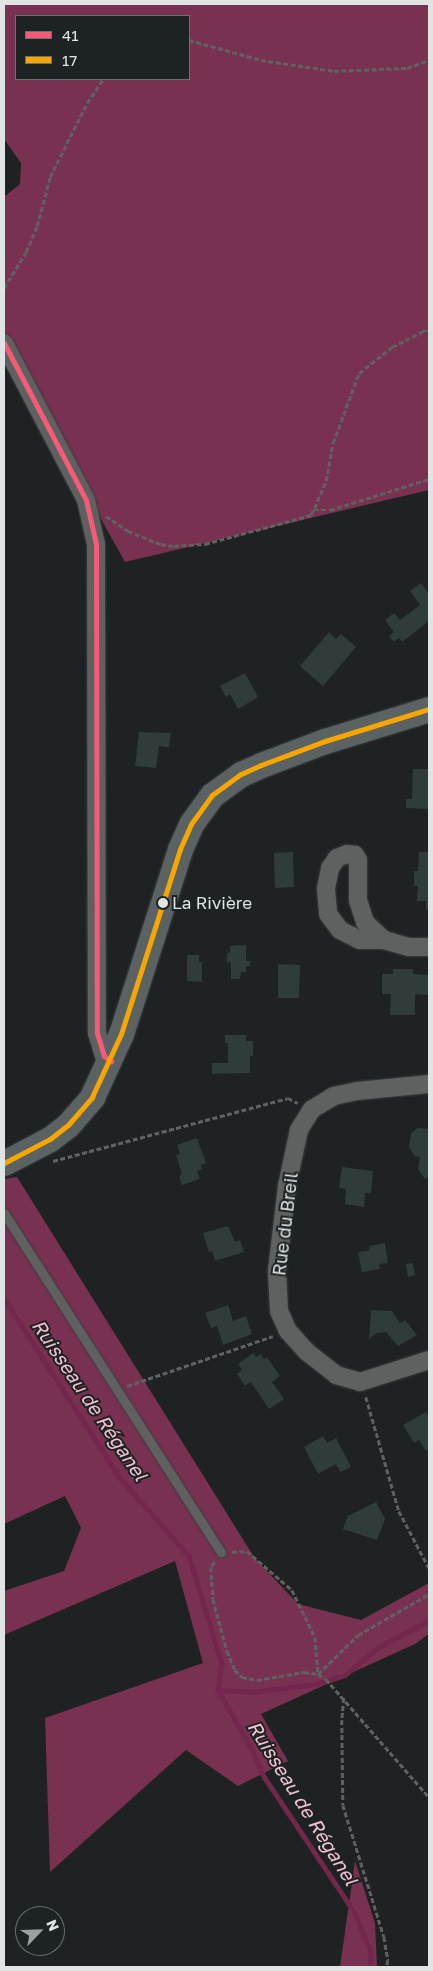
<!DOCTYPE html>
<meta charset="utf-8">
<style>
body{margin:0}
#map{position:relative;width:433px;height:1971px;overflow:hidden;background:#1e2222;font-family:"Golos Text",sans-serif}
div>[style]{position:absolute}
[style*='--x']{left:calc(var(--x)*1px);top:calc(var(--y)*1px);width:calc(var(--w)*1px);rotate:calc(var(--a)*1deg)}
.forest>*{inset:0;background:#793152}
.stream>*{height:4.5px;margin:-2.25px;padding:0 2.25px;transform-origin:2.25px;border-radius:2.25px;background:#73274c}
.building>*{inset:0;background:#303b3b}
.path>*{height:2.5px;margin-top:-1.25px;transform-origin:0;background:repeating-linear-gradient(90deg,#5f6162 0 5px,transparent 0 7.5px)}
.roads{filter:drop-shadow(0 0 1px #3b3e3e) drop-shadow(0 0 1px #3b3e3e)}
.lane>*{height:9px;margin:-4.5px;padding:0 4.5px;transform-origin:4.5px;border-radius:4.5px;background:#5f6161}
.street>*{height:18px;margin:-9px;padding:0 9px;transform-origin:9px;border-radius:9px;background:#5f6161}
.secondary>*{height:25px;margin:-12.5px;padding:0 12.5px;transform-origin:12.5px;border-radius:12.5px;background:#5b6263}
.bus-1>*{height:5px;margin:-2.5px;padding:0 2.5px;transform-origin:2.5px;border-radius:2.5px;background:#f75a77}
.bus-2>*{height:5px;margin:-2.5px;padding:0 2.5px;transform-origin:2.5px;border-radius:2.5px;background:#f7a600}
.dots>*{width:14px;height:14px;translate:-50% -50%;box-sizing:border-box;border:2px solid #1d2323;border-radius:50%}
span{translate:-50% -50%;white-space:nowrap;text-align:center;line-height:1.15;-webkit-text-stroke:4px #1d2323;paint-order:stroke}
.bus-label{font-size:17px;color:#e0e4e4}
.left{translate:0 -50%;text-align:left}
.street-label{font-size:18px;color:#e0e4e4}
.water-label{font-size:19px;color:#f2c1d3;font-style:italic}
.frame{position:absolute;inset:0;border:5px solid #e0e4e4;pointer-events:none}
.legend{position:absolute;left:15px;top:15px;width:175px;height:65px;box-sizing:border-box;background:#1d2323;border:1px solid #6b7070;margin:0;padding:6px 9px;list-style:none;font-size:15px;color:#e0e4e4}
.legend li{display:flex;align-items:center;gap:10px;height:25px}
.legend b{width:25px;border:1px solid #6b7070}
.north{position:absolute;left:15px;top:1906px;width:50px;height:50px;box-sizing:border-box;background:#1d2323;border:1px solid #6b7070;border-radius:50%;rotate:66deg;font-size:14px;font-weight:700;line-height:20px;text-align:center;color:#e0e4e4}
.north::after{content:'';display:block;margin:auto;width:18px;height:22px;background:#9ca0a0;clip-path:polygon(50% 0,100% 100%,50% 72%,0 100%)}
</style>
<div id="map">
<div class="forest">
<i style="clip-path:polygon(evenodd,4px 4px,429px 4px,429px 490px,125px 562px,4px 345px,4px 197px,20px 184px,21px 163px,4px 139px,4px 4px,16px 16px,189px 16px,189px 79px,16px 79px,16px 16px)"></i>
<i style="clip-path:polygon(17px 1177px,254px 1557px,298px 1604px,361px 1620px,429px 1583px,429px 1634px,415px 1644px,261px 1714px,288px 1761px,238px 1786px,186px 1750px,50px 1872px,45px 1718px,203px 1663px,175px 1561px,4px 1635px,4px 1591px,64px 1571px,81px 1528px,65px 1496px,4px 1524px,4px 1179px)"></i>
<i style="clip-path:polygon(355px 1861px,375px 1923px,377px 1967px,340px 1967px)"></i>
</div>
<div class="stream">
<i style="--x:4;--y:1298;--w:214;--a:57.2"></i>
<i style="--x:120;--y:1478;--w:104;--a:48.5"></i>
<i style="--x:189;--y:1556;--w:113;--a:73"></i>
<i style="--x:222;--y:1664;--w:26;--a:99"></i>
<i style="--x:218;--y:1690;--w:66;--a:59.9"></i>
<i style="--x:251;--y:1747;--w:34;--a:66"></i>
<i style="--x:265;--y:1778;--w:162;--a:56.3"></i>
<i style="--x:355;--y:1913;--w:42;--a:67.7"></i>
<i style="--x:371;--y:1952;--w:15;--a:90"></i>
<i style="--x:218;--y:1690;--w:34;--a:3"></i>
<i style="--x:252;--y:1692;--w:64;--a:-7.1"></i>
<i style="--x:316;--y:1684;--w:30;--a:-17"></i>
<i style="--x:345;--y:1675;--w:40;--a:-40"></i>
<i style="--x:376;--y:1649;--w:60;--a:-28.7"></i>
</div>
<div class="building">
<i style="clip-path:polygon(421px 583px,429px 594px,429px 621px,402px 642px,399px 638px,394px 642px,389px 636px,394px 632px,385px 620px,394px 613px,400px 620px,420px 605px,410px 591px)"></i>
<i style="clip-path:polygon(329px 632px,336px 639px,341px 634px,356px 647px,323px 686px,300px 666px)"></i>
<i style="clip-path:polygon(245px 673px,258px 697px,238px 709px,230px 694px,226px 697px,220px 686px)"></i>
<i style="clip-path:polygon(139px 732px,171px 733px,169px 747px,159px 746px,156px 768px,135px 766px)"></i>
<i style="clip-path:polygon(413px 769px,429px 769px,429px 809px,406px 808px,406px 799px,412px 799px)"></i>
<i style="clip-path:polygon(293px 852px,294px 887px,275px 888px,274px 853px)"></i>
<i style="clip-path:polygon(419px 852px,429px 852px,429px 910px,426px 910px,426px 901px,417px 901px,418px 886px,414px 886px,414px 871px,418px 871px)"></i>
<i style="clip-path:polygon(246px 945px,246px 961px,250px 961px,250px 966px,246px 966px,246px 972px,241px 972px,240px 979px,231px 979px,231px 962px,227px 962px,227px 953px,230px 953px,230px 946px)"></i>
<i style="clip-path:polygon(187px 955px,199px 955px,199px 962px,202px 962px,202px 982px,187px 981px)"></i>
<i style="clip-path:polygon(278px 964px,300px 965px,299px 998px,278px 998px)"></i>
<i style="clip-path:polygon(393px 969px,413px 969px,413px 974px,429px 975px,428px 995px,415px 994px,415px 1015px,390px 1015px,391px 994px,382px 994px,382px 974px,393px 974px)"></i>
<i style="clip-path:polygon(225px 1035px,246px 1035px,246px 1041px,253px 1041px,253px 1056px,250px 1056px,250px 1073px,212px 1074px,212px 1063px,228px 1063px,228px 1043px,225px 1043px)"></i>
<i style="clip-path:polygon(418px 1128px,429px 1129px,429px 1176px,425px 1179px,418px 1169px,420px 1157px,415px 1156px,409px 1148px,411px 1133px)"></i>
<i style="clip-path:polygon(197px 1138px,206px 1163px,201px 1165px,202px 1169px,197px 1171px,200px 1179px,182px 1185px,179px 1176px,182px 1174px,176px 1155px,180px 1154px,177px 1145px)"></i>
<i style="clip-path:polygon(342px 1167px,373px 1171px,371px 1193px,365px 1193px,364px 1207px,345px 1204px,346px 1189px,339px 1188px)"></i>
<i style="clip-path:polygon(228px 1226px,235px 1242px,240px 1240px,244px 1252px,215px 1261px,212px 1251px,209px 1252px,203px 1233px)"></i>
<i style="clip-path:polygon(385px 1243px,388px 1263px,379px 1264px,380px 1269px,362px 1272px,358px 1252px,369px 1251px,370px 1246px)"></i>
<i style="clip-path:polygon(413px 1263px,415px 1275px,408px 1277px,406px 1264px)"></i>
<i style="clip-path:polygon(228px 1305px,233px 1321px,246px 1316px,252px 1334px,223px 1345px,217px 1326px,211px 1328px,205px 1313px)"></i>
<i style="clip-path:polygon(371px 1310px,392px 1311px,400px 1323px,405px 1320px,417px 1335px,398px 1346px,386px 1332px,376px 1333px,369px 1340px)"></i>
<i style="clip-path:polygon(253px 1353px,256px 1357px,261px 1354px,264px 1359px,267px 1357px,280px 1376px,272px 1382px,284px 1399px,269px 1409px,251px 1382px,245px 1386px,237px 1374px,242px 1370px,238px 1364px)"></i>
<i style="clip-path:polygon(426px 1412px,429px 1417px,429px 1448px,426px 1451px,419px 1440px,414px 1443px,403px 1425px)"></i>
<i style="clip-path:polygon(323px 1436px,327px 1443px,336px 1438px,351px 1467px,340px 1472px,336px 1464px,318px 1474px,304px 1447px)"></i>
<i style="clip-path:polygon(376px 1502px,385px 1519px,377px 1540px,343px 1529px,348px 1516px)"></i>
</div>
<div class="path">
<i style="--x:189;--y:40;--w:75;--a:15.5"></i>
<i style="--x:261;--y:60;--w:74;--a:8.6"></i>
<i style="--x:334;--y:71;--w:73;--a:-2.4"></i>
<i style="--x:407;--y:68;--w:23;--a:-20"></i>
<i style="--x:4;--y:288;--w:42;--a:-58.6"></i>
<i style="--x:26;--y:252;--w:28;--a:-67"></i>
<i style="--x:37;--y:226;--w:51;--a:-75.1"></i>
<i style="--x:50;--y:177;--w:83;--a:-63.4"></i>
<i style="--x:87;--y:103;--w:29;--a:-56"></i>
<i style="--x:314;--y:510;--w:16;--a:0"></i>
<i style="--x:330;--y:510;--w:104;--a:-17.4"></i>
<i style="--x:106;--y:516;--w:27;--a:34"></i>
<i style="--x:128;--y:531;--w:35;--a:22"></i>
<i style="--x:161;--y:544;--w:13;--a:9"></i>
<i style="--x:174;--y:546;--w:31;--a:-4"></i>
<i style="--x:205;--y:544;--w:110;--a:-15.3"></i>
<i style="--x:311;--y:515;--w:37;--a:-66"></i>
<i style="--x:326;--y:481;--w:39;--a:-80"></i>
<i style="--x:333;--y:443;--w:75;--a:-69.6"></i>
<i style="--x:359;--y:373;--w:42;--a:-38.2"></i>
<i style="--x:392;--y:347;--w:35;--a:-27"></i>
<i style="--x:423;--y:331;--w:6;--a:0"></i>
<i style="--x:53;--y:1161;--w:243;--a:-15"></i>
<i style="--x:288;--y:1098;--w:11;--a:27"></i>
<i style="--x:127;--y:1386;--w:154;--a:-18.9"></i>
<i style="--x:366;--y:1397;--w:119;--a:73.9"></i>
<i style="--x:399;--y:1511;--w:64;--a:62.2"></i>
<i style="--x:232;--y:1552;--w:15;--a:-4"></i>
<i style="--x:247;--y:1551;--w:60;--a:40.9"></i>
<i style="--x:292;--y:1590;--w:52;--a:63.9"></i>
<i style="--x:315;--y:1637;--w:37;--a:85"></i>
<i style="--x:215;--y:1562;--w:6;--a:129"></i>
<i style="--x:211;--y:1567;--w:32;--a:86"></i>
<i style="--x:213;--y:1599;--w:54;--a:74.9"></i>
<i style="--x:227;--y:1651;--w:21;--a:67"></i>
<i style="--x:235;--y:1670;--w:10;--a:45"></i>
<i style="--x:242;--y:1677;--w:15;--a:11"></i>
<i style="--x:257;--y:1680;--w:48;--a:-9.7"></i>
<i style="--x:304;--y:1672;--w:14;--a:8"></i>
<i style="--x:318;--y:1674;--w:9;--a:32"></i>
<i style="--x:326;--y:1679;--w:157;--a:48.9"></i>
<i style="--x:318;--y:1674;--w:56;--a:-44.3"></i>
<i style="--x:358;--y:1635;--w:82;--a:-30"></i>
<i style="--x:344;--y:1698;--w:22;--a:95"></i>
<i style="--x:342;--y:1720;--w:85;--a:89.3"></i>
<i style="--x:343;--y:1805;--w:138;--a:72.7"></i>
<i style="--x:384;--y:1937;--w:23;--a:80"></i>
<i style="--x:388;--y:1960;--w:7;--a:98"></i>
</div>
<div class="roads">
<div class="lane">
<i style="--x:4;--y:1213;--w:403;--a:57.4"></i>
</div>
<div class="street">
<i style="--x:4;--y:343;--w:177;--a:62.4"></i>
<i style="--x:86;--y:500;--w:45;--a:77.2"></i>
<i style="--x:96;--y:544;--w:489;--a:89.9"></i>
<i style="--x:97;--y:1033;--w:24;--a:73"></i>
<i style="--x:104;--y:1056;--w:9;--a:36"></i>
<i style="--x:384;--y:940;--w:26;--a:-137"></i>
<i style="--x:365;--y:922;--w:23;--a:-108"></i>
<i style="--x:358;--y:900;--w:40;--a:-90"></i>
<i style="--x:358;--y:860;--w:6;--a:-121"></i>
<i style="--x:355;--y:855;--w:8;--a:-173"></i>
<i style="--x:347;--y:854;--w:11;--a:158"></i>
<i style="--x:337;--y:858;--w:12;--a:125"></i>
<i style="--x:330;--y:868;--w:21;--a:101"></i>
<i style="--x:326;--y:889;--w:25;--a:85"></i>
<i style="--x:328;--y:914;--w:20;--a:53"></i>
<i style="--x:340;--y:930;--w:22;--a:27"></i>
<i style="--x:360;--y:940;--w:24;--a:0"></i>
<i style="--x:384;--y:940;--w:26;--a:16"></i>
<i style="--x:409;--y:947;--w:20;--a:0"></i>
<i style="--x:429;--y:1084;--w:72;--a:174.4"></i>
<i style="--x:357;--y:1091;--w:24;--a:168"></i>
<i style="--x:334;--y:1096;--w:26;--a:149"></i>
<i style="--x:312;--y:1109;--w:25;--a:122"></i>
<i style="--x:299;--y:1130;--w:57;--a:102.1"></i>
<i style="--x:287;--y:1186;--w:86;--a:96.7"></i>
<i style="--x:277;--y:1271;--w:40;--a:87.1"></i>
<i style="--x:279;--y:1311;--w:22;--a:66"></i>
<i style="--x:288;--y:1331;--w:28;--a:48"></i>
<i style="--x:307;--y:1352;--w:37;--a:38"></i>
<i style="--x:336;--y:1375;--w:25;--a:16"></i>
<i style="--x:360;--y:1382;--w:72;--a:-17.7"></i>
</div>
<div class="secondary">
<i style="--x:4;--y:1163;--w:52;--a:-27.6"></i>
<i style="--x:50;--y:1139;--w:23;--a:-38"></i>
<i style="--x:68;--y:1125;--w:37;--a:-49"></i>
<i style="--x:92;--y:1097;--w:69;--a:-65.3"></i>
<i style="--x:121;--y:1034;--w:194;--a:-72.3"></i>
<i style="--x:180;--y:849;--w:27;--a:-66"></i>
<i style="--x:191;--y:824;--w:36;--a:-54"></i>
<i style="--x:212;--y:795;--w:36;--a:-36"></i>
<i style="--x:241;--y:774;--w:22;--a:-24"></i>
<i style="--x:261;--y:765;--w:68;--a:-20.6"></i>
<i style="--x:325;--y:741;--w:109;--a:-17.1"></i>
</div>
</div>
<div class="bus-1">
<i style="--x:4;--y:343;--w:177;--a:62.4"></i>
<i style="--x:86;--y:500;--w:45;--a:77.2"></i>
<i style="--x:96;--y:544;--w:489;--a:89.9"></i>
<i style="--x:97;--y:1033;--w:24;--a:73"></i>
<i style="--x:104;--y:1056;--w:9;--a:36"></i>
</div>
<div class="bus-2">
<i style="--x:4;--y:1163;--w:52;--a:-27.6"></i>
<i style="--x:50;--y:1139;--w:23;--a:-38"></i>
<i style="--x:68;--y:1125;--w:37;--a:-49"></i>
<i style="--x:92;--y:1097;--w:69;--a:-65.3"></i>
<i style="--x:121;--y:1034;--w:194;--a:-72.3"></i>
<i style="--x:180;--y:849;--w:27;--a:-66"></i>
<i style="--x:191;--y:824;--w:36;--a:-54"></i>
<i style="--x:212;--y:795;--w:36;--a:-36"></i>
<i style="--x:241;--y:774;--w:22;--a:-24"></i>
<i style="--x:261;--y:765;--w:68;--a:-20.6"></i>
<i style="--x:325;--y:741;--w:109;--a:-17.1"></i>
</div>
<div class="dots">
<i style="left:163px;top:903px;background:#e0e4e4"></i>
</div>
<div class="bus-label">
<span class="left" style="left:172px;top:903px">La Rivière</span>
</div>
<div class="street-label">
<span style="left:285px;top:1224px;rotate:-83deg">Rue du Breil</span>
</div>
<div class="water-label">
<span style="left:90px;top:1400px;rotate:56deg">Ruisseau de Réganel</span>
<span style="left:303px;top:1803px;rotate:58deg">Ruisseau de Réganel</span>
</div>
<div class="frame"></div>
<ul class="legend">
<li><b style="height:6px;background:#f75a77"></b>41</li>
<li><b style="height:6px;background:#f7a600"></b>17</li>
</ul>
<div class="north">N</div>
</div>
